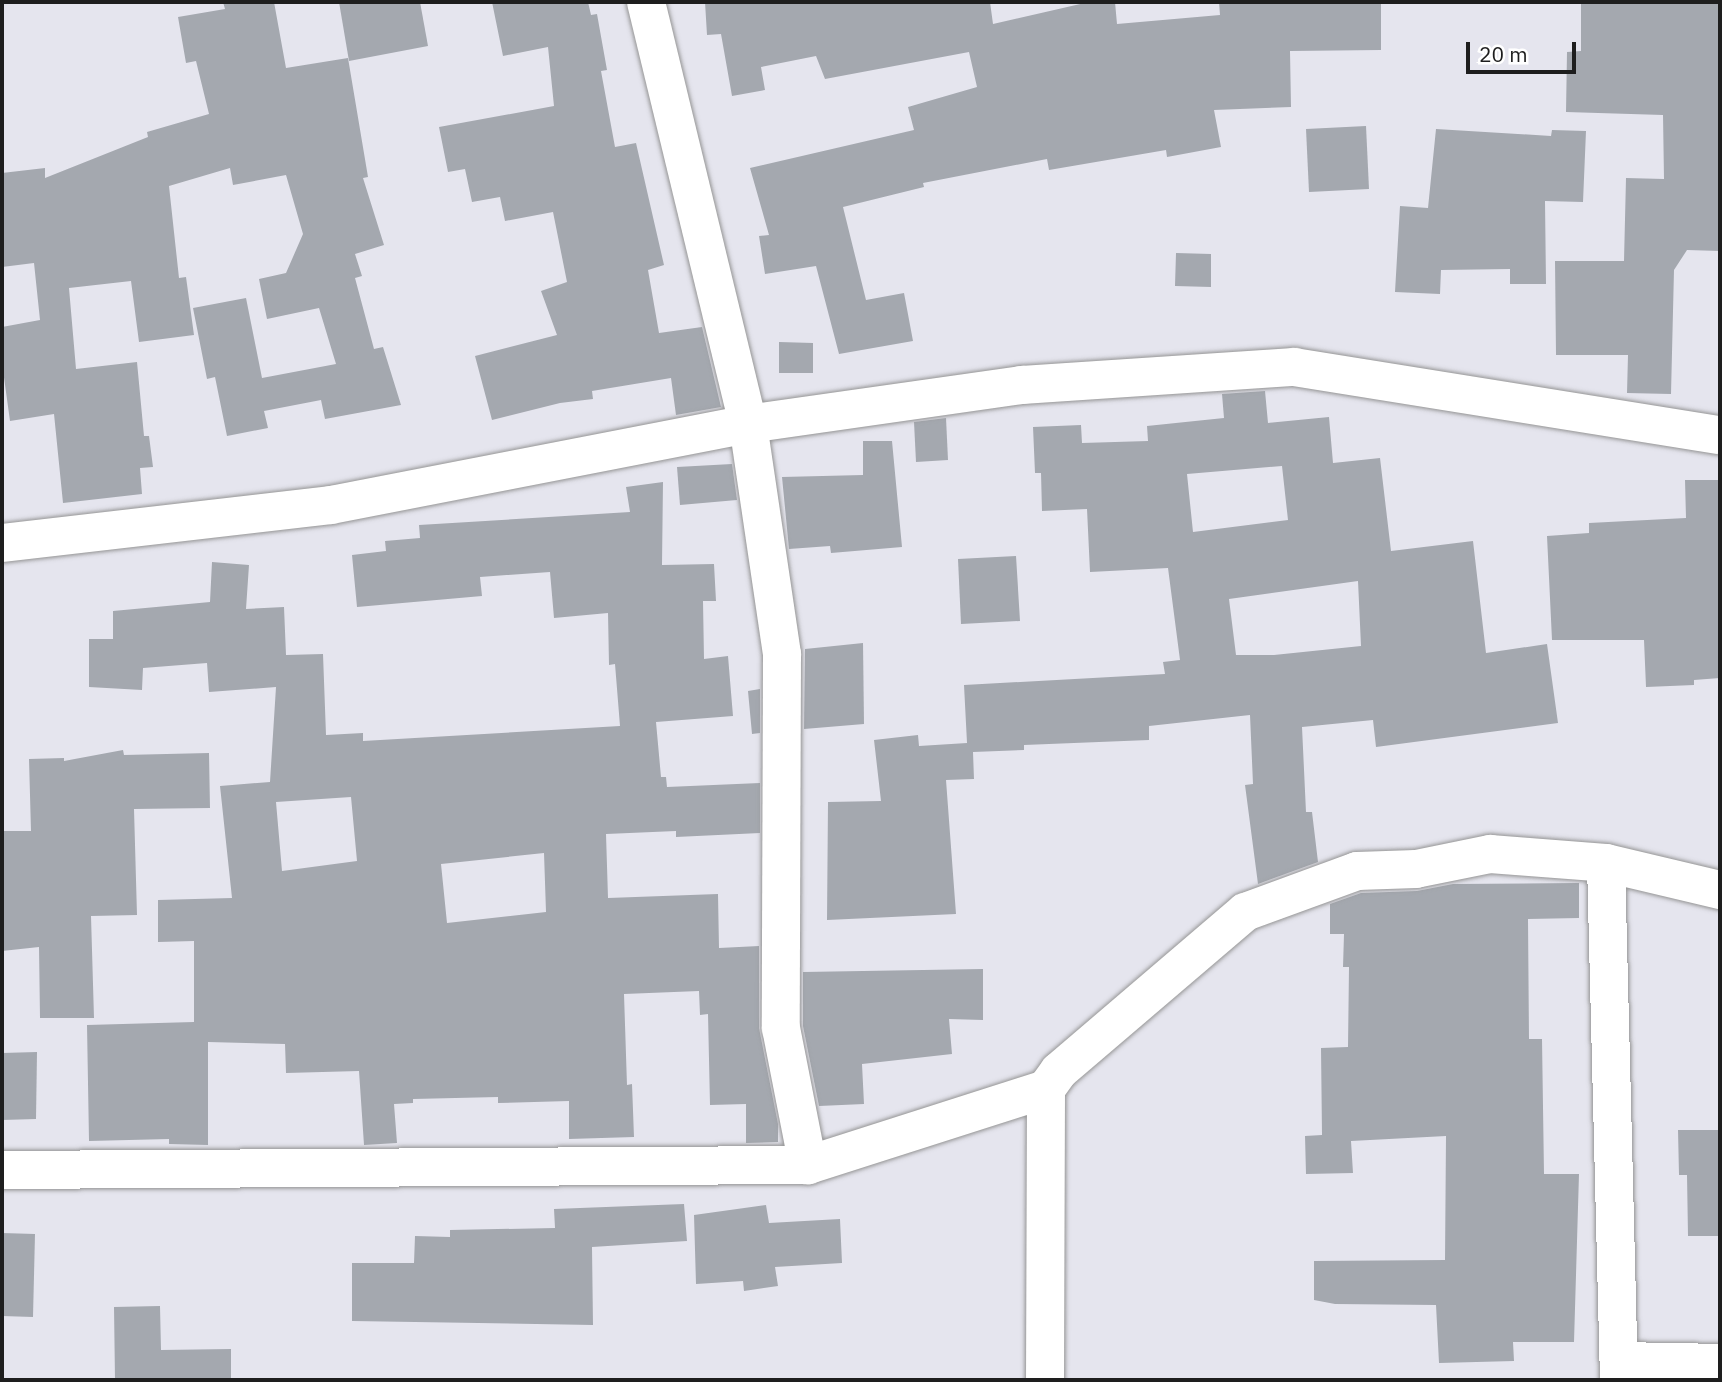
<!DOCTYPE html>
<style>
body{margin:0}
#map{position:relative;width:1722px;height:1382px;overflow:hidden;background:#e5e5ee;font-family:"IBM Plex Sans",sans-serif}
div>[style]{position:absolute}
[style*='--x']{left:calc(var(--x)*1px);top:calc(var(--y)*1px);width:calc(var(--w)*1px);rotate:calc(var(--a)*1deg)}
.building>*{inset:0;background:#a4a8af}
.roads{filter:drop-shadow(0 0 2px #959595) drop-shadow(0 0 2px #959595)}
.minor>*{height:38px;margin:-19px;padding:0 19px;transform-origin:19px;border-radius:19px;background:#fff}
span{translate:-50% -50%;white-space:nowrap;text-align:center;line-height:1.15;-webkit-text-stroke:5px #fff;paint-order:stroke}
.frame{position:absolute;inset:0;border:4px solid #1e1e1e;pointer-events:none}
.scale{position:absolute;left:1466px;top:42px;width:110px;height:32px;box-sizing:border-box;border:4px solid #1e1e1e;border-top:0;padding-left:9px;font-size:21px;line-height:24px;white-space:nowrap;color:#1e1e1e;-webkit-text-stroke:5px #fff;paint-order:stroke}
</style>
<div id="map">
<div class="building">
<i style="clip-path:polygon(223px 2px,274px 2px,286px 68px,348px 58px,368px 177px,363px 178px,384px 245px,355px 254px,362px 276px,355px 278px,374px 349px,383px 347px,401px 405px,325px 419px,321px 400px,264px 411px,268px 428px,227px 436px,215px 377px,207px 379px,193px 308px,246px 298px,262px 378px,336px 364px,319px 308px,267px 319px,259px 279px,286px 273px,303px 234px,286px 175px,233px 185px,230px 168px,169px 186px,179px 278px,186px 277px,194px 335px,139px 342px,131px 281px,69px 288px,76px 369px,137px 362px,144px 436px,149px 436px,153px 467px,140px 468px,142px 494px,63px 503px,54px 414px,10px 421px,2px 363px,2px 327px,40px 320px,34px 263px,2px 267px,2px 173px,45px 168px,45px 178px,148px 137px,147px 132px,209px 114px,196px 61px,186px 63px,178px 17px,225px 9px)"></i>
<i style="clip-path:polygon(339px 2px,420px 2px,428px 46px,349px 61px)"></i>
<i style="clip-path:polygon(492px 2px,588px 2px,591px 15px,597px 14px,607px 70px,601px 71px,615px 147px,636px 143px,664px 265px,648px 270px,659px 333px,702px 327px,721px 407px,676px 415px,671px 378px,592px 391px,593px 399px,560px 403px,492px 420px,475px 356px,557px 335px,541px 291px,567px 282px,553px 212px,505px 221px,500px 197px,472px 202px,465px 169px,448px 172px,439px 127px,554px 106px,548px 47px,503px 56px)"></i>
<i style="clip-path:polygon(705px 2px,990px 2px,993px 24px,1089px 2px,1115px 2px,1117px 24px,1220px 15px,1219px 2px,1381px 2px,1381px 50px,1290px 51px,1291px 107px,1214px 110px,1221px 147px,1167px 157px,1166px 150px,1049px 170px,1047px 159px,923px 183px,924px 187px,843px 207px,866px 300px,904px 293px,913px 341px,839px 354px,816px 266px,765px 274px,759px 236px,769px 235px,750px 168px,914px 130px,908px 107px,977px 87px,969px 52px,825px 79px,816px 56px,761px 67px,765px 90px,732px 96px,721px 34px,707px 35px)"></i>
<i style="clip-path:polygon(1581px 2px,1720px 2px,1720px 251px,1687px 250px,1674px 270px,1671px 394px,1627px 393px,1628px 355px,1556px 355px,1555px 261px,1624px 261px,1626px 178px,1664px 179px,1663px 115px,1566px 112px,1567px 52px,1581px 51px)"></i>
<i style="clip-path:polygon(1366px 126px,1369px 189px,1309px 192px,1306px 129px)"></i>
<i style="clip-path:polygon(1436px 129px,1551px 136px,1552px 130px,1586px 131px,1583px 202px,1545px 201px,1546px 284px,1510px 284px,1510px 269px,1441px 270px,1440px 294px,1395px 292px,1400px 206px,1428px 208px)"></i>
<i style="clip-path:polygon(1176px 253px,1211px 254px,1211px 287px,1175px 286px)"></i>
<i style="clip-path:polygon(779px 342px,813px 343px,813px 373px,779px 373px)"></i>
<i style="clip-path:polygon(evenodd,1265px 391px,1268px 423px,1329px 417px,1333px 463px,1380px 458px,1391px 551px,1473px 541px,1486px 653px,1547px 644px,1558px 723px,1376px 747px,1373px 720px,1302px 727px,1306px 812px,1312px 812px,1318px 862px,1258px 884px,1245px 785px,1253px 784px,1250px 715px,1149px 726px,1149px 740px,1024px 745px,1024px 750px,973px 752px,974px 779px,946px 780px,956px 914px,827px 920px,828px 802px,881px 801px,874px 740px,918px 735px,919px 746px,967px 743px,964px 685px,1165px 674px,1163px 662px,1180px 660px,1168px 568px,1090px 572px,1087px 509px,1042px 511px,1041px 473px,1035px 473px,1033px 427px,1081px 425px,1082px 443px,1148px 441px,1147px 426px,1224px 418px,1222px 394px,1265px 391px,1282px 466px,1288px 520px,1193px 532px,1187px 474px,1282px 466px,1265px 391px,1358px 581px,1361px 646px,1274px 655px,1236px 655px,1229px 599px,1358px 581px)"></i>
<i style="clip-path:polygon(946px 418px,948px 460px,916px 462px,914px 422px)"></i>
<i style="clip-path:polygon(863px 441px,892px 441px,902px 547px,831px 553px,830px 546px,789px 549px,782px 477px,863px 475px)"></i>
<i style="clip-path:polygon(732px 464px,737px 500px,680px 505px,677px 467px)"></i>
<i style="clip-path:polygon(1685px 480px,1720px 480px,1720px 678px,1694px 680px,1694px 685px,1646px 687px,1644px 640px,1552px 640px,1547px 536px,1589px 533px,1589px 523px,1686px 518px)"></i>
<i style="clip-path:polygon(evenodd,663px 482px,662px 565px,714px 564px,716px 601px,703px 601px,704px 659px,728px 656px,733px 716px,656px 722px,661px 777px,666px 777px,667px 787px,760px 783px,760px 833px,676px 837px,676px 831px,606px 834px,608px 898px,718px 894px,719px 948px,759px 946px,759px 1028px,778px 1124px,778px 1142px,746px 1143px,746px 1104px,710px 1105px,708px 1014px,700px 1015px,699px 991px,624px 994px,627px 1085px,632px 1084px,634px 1137px,569px 1139px,569px 1101px,498px 1103px,498px 1097px,413px 1099px,413px 1103px,394px 1104px,397px 1143px,364px 1145px,359px 1071px,286px 1073px,285px 1044px,208px 1042px,208px 1145px,169px 1144px,169px 1139px,89px 1141px,87px 1025px,194px 1022px,194px 941px,158px 942px,158px 900px,232px 898px,220px 786px,270px 782px,276px 687px,209px 692px,207px 663px,143px 668px,142px 690px,89px 687px,89px 639px,113px 639px,113px 611px,210px 602px,212px 562px,249px 565px,246px 609px,284px 607px,286px 655px,323px 654px,326px 735px,363px 733px,363px 741px,620px 726px,615px 664px,609px 665px,608px 613px,554px 618px,550px 572px,480px 577px,482px 596px,357px 607px,352px 555px,386px 551px,385px 541px,420px 538px,419px 525px,630px 512px,626px 487px,663px 482px,351px 797px,357px 861px,282px 871px,276px 802px,351px 797px,663px 482px,544px 853px,546px 912px,447px 923px,441px 864px,544px 853px)"></i>
<i style="clip-path:polygon(1016px 556px,1020px 621px,961px 624px,958px 559px)"></i>
<i style="clip-path:polygon(863px 643px,864px 724px,804px 729px,805px 649px)"></i>
<i style="clip-path:polygon(760px 689px,760px 733px,752px 734px,748px 691px)"></i>
<i style="clip-path:polygon(123px 750px,124px 755px,209px 753px,210px 808px,134px 809px,137px 915px,91px 916px,94px 1018px,40px 1018px,39px 947px,2px 951px,2px 831px,31px 831px,29px 759px,64px 758px,64px 761px)"></i>
<i style="clip-path:polygon(1579px 883px,1579px 918px,1528px 919px,1529px 1039px,1542px 1039px,1544px 1174px,1579px 1174px,1574px 1342px,1513px 1342px,1514px 1361px,1439px 1363px,1436px 1305px,1335px 1304px,1314px 1300px,1314px 1261px,1445px 1260px,1446px 1136px,1351px 1141px,1353px 1173px,1306px 1174px,1305px 1136px,1322px 1135px,1321px 1048px,1348px 1047px,1349px 967px,1343px 967px,1344px 934px,1330px 934px,1330px 904px,1361px 893px,1417px 891px,1453px 884px)"></i>
<i style="clip-path:polygon(983px 969px,983px 1020px,949px 1019px,952px 1054px,862px 1064px,864px 1104px,819px 1106px,803px 1026px,803px 972px)"></i>
<i style="clip-path:polygon(37px 1052px,36px 1119px,2px 1120px,2px 1053px)"></i>
<i style="clip-path:polygon(1678px 1130px,1720px 1130px,1720px 1236px,1688px 1236px,1687px 1175px,1679px 1175px)"></i>
<i style="clip-path:polygon(684px 1204px,687px 1241px,592px 1247px,593px 1325px,352px 1321px,352px 1263px,414px 1263px,415px 1236px,450px 1237px,450px 1230px,555px 1228px,554px 1209px)"></i>
<i style="clip-path:polygon(766px 1205px,769px 1223px,840px 1219px,842px 1263px,775px 1267px,778px 1286px,744px 1291px,743px 1281px,696px 1284px,694px 1215px)"></i>
<i style="clip-path:polygon(2px 1233px,35px 1234px,33px 1317px,2px 1316px)"></i>
<i style="clip-path:polygon(160px 1306px,161px 1350px,231px 1349px,231px 1380px,115px 1380px,114px 1307px)"></i>
</div>
<div class="roads">
<div class="minor">
<i style="--x:646;--y:2;--w:434;--a:76.4"></i>
<i style="--x:748;--y:424;--w:232;--a:81.6"></i>
<i style="--x:782;--y:654;--w:374;--a:90.2"></i>
<i style="--x:781;--y:1028;--w:140;--a:78.9"></i>
<i style="--x:2;--y:543;--w:331;--a:-6.6"></i>
<i style="--x:331;--y:505;--w:425;--a:-11"></i>
<i style="--x:748;--y:424;--w:277;--a:-8.1"></i>
<i style="--x:1022;--y:385;--w:273;--a:-3.8"></i>
<i style="--x:1294;--y:367;--w:431;--a:9.1"></i>
<i style="--x:1606;--y:863;--w:517;--a:88.56"></i>
<i style="--x:2;--y:1170;--w:806;--a:-0.36"></i>
<i style="--x:808;--y:1165;--w:250;--a:-17.7"></i>
<i style="--x:1619;--y:1361;--w:101;--a:1.1"></i>
<i style="--x:1045;--y:1380;--w:291;--a:-89.8"></i>
<i style="--x:1046;--y:1089;--w:22;--a:-54"></i>
<i style="--x:1059;--y:1071;--w:245;--a:-40.5"></i>
<i style="--x:1245;--y:912;--w:119;--a:-20.1"></i>
<i style="--x:1357;--y:871;--w:59;--a:-1.9"></i>
<i style="--x:1416;--y:869;--w:76;--a:-11.5"></i>
<i style="--x:1490;--y:854;--w:116;--a:4.4"></i>
<i style="--x:1606;--y:863;--w:117;--a:13.3"></i>
</div>
</div>
<div class="frame"></div>
<div class="scale">20 m</div>
</div>
